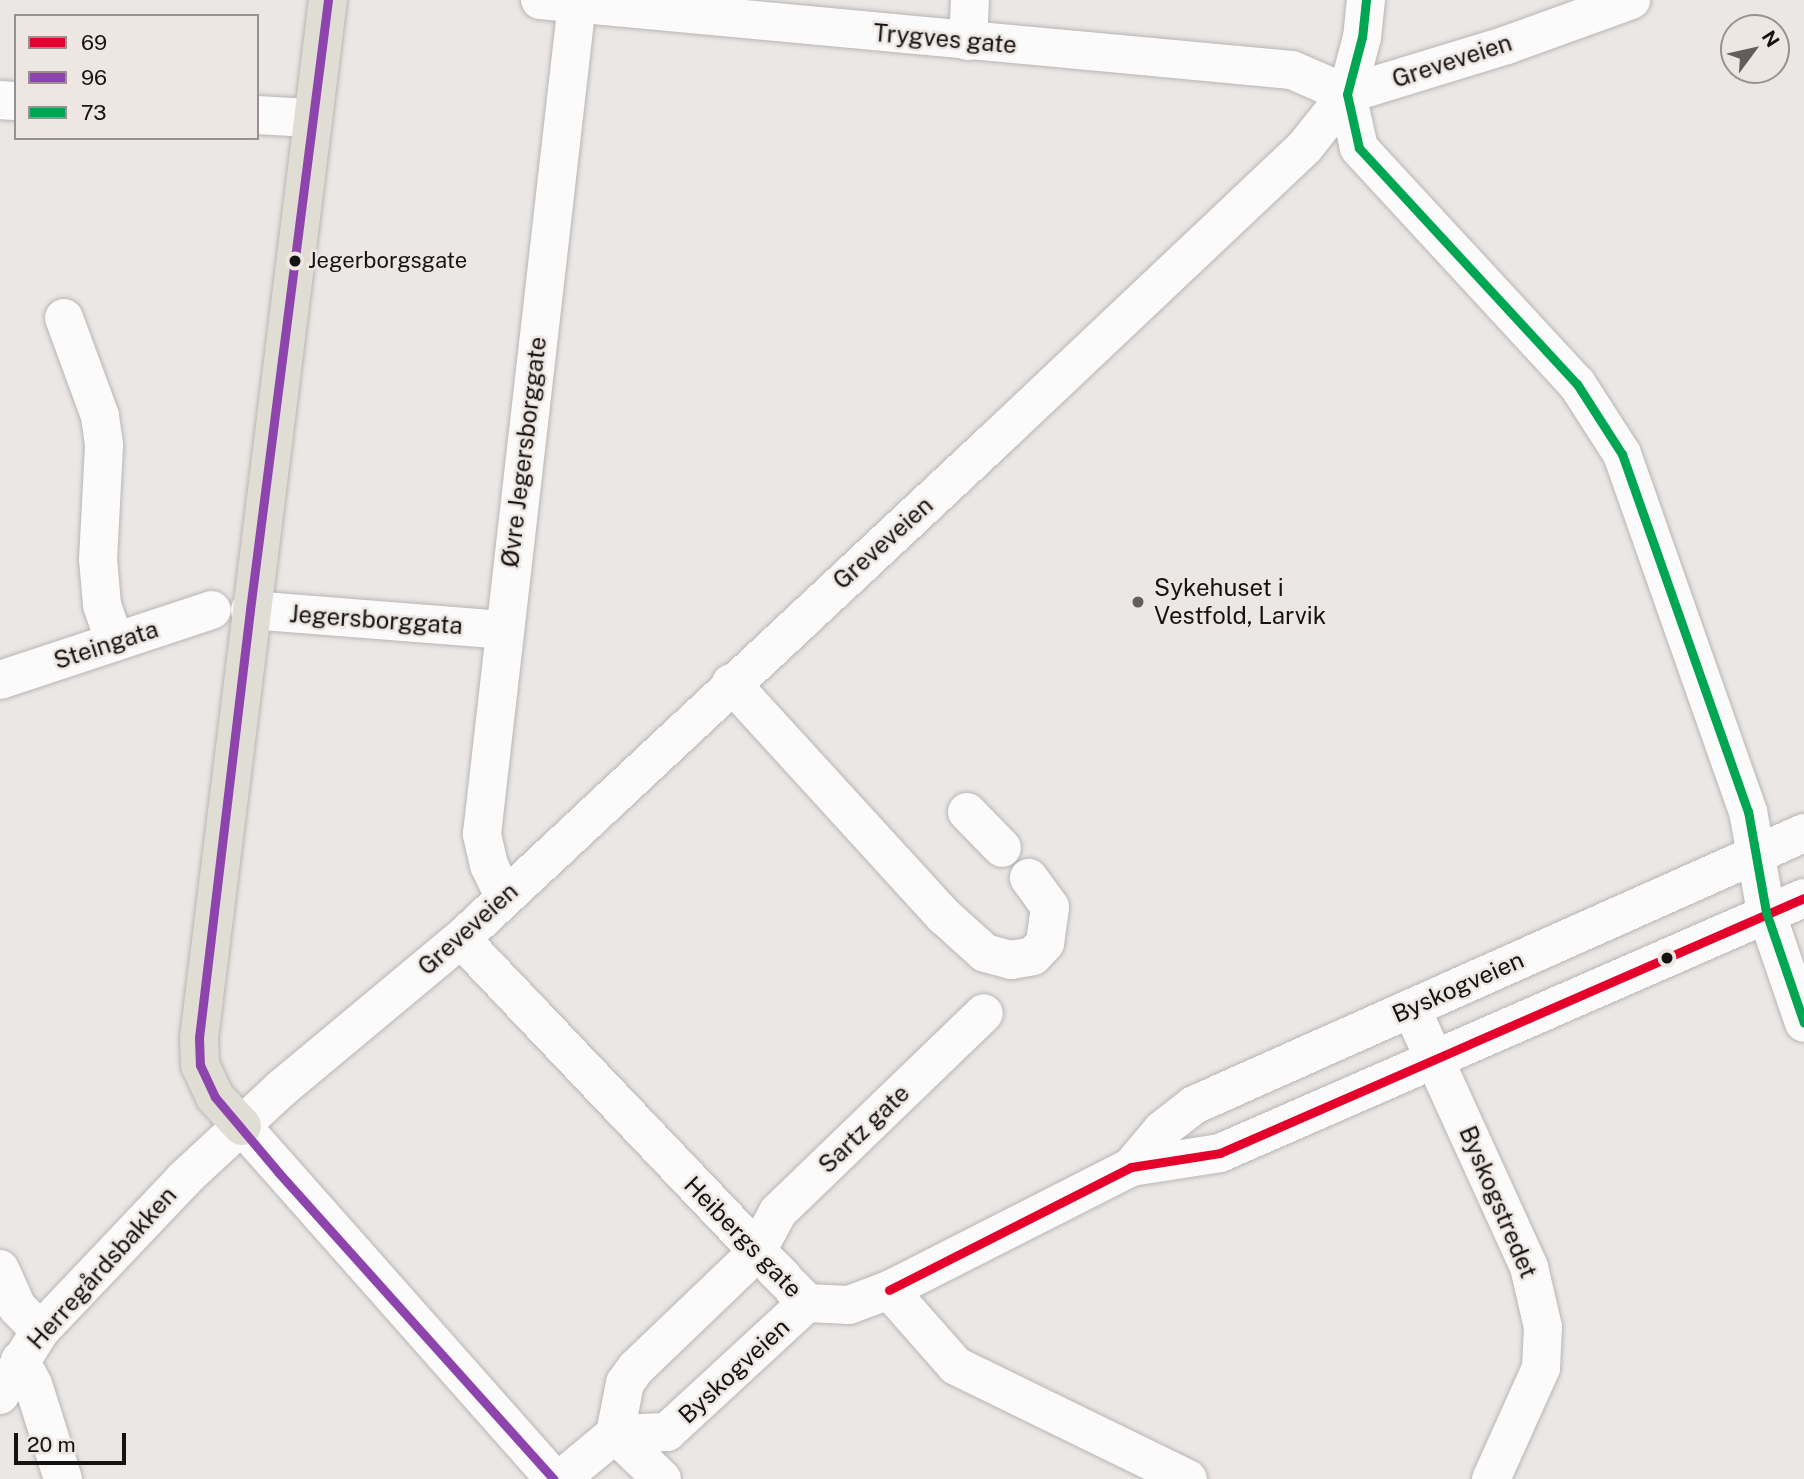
<!DOCTYPE html>
<meta charset="utf-8">
<style>
body{margin:0}
#map{position:relative;width:1804px;height:1479px;overflow:hidden;background:#eae7e5;font-family:"Public Sans",sans-serif}
div>[style]{position:absolute}
[style*='--x']{left:calc(var(--x)*1px);top:calc(var(--y)*1px);width:calc(var(--w)*1px);rotate:calc(var(--a)*1deg)}
.roads{filter:drop-shadow(0 0 2px #b8b5b4) drop-shadow(0 0 2px #b8b5b4)}
.minor>*{height:38px;margin:-19px;padding:0 19px;transform-origin:19px;border-radius:19px;background:#fcfbfb}
.major>*{height:38px;margin:-19px;padding:0 19px;transform-origin:19px;border-radius:19px;background:#e0ddd5}
.bus-1>*{height:9px;margin:-4.5px;padding:0 4.5px;transform-origin:4.5px;border-radius:4.5px;background:#e4002b}
.bus-2>*{height:9px;margin:-4.5px;padding:0 4.5px;transform-origin:4.5px;border-radius:4.5px;background:#8e44ad}
.bus-3>*{height:9px;margin:-4.5px;padding:0 4.5px;transform-origin:4.5px;border-radius:4.5px;background:#00a651}
.dots>*{width:19px;height:19px;translate:-50% -50%;box-sizing:border-box;border:4px solid #ede6e2;border-radius:50%}
span{translate:-50% -50%;white-space:nowrap;text-align:center;line-height:1.15;-webkit-text-stroke:5px #ede6e2;paint-order:stroke}
.bus-label{font-size:22px;color:#151312}
.left{translate:0 -50%;text-align:left}
.street-label{font-size:24px;color:#151312}
.poi-label{font-size:24px;color:#151312}
.legend{position:absolute;left:14px;top:14px;width:245px;height:126px;box-sizing:border-box;background:#ede6e2;border:2px solid #97928f;margin:0;padding:9px 12px;list-style:none;font-size:21px;color:#151312}
.legend li{display:flex;align-items:center;gap:14px;height:35px}
.legend b{width:35px;border:2px solid #97928f}
.north{position:absolute;left:1720px;top:14px;width:70px;height:70px;box-sizing:border-box;background:#ede6e2;border:2px solid #97928f;border-radius:50%;rotate:57deg;font-size:19px;font-weight:700;line-height:28px;text-align:center;color:#151312}
.north::after{content:'';display:block;margin:auto;width:24px;height:32px;background:#605d5c;clip-path:polygon(50% 0,100% 100%,50% 72%,0 100%)}
.scale{position:absolute;left:14px;top:1433px;width:112px;height:32px;box-sizing:border-box;border:4px solid #151312;border-top:0;padding-left:9px;font-size:21px;line-height:24px;white-space:nowrap;color:#151312;-webkit-text-stroke:5px #ede6e2;paint-order:stroke}
</style>
<div id="map">
<div class="roads">
<div class="minor">
<i style="--x:540;--y:0;--w:755;--a:5.32"></i>
<i style="--x:1292;--y:70;--w:60;--a:23.6"></i>
<i style="--x:1366;--y:0;--w:37;--a:96"></i>
<i style="--x:1362;--y:37;--w:59;--a:104.7"></i>
<i style="--x:1347;--y:94;--w:55;--a:77.5"></i>
<i style="--x:1359;--y:148;--w:321;--a:47.3"></i>
<i style="--x:1577;--y:384;--w:83;--a:57.3"></i>
<i style="--x:1622;--y:454;--w:379;--a:70.6"></i>
<i style="--x:1748;--y:811;--w:103;--a:79.9"></i>
<i style="--x:1766;--y:912;--w:117;--a:71.1"></i>
<i style="--x:968;--y:41;--w:41;--a:-87.2"></i>
<i style="--x:0;--y:100;--w:16;--a:4"></i>
<i style="--x:257;--y:115;--w:53;--a:3.2"></i>
<i style="--x:64;--y:318;--w:104;--a:69.8"></i>
<i style="--x:100;--y:416;--w:30;--a:82"></i>
<i style="--x:104;--y:446;--w:113;--a:93"></i>
<i style="--x:98;--y:559;--w:46;--a:85"></i>
<i style="--x:102;--y:605;--w:39;--a:71"></i>
<i style="--x:250;--y:610;--w:254;--a:4.5"></i>
<i style="--x:0;--y:680;--w:223;--a:-18.3"></i>
<i style="--x:731;--y:683;--w:316;--a:47.6"></i>
<i style="--x:944;--y:916;--w:55;--a:42.1"></i>
<i style="--x:985;--y:953;--w:27;--a:15"></i>
<i style="--x:1011;--y:960;--w:22;--a:-10"></i>
<i style="--x:1033;--y:956;--w:18;--a:-47"></i>
<i style="--x:1045;--y:943;--w:36;--a:-82"></i>
<i style="--x:1050;--y:907;--w:36;--a:-126"></i>
<i style="--x:967;--y:812;--w:50;--a:45.8"></i>
<i style="--x:504;--y:896;--w:34;--a:-116"></i>
<i style="--x:489;--y:865;--w:32;--a:-103"></i>
<i style="--x:482;--y:834;--w:836;--a:-83.48"></i>
<i style="--x:461;--y:939;--w:502;--a:46.45"></i>
<i style="--x:807;--y:1303;--w:42;--a:2.7"></i>
<i style="--x:849;--y:1305;--w:43;--a:-20.6"></i>
<i style="--x:889;--y:1290;--w:101;--a:48.6"></i>
<i style="--x:956;--y:1366;--w:258;--a:26"></i>
<i style="--x:1411;--y:1008;--w:285;--a:65.5"></i>
<i style="--x:1529;--y:1267;--w:62;--a:76.9"></i>
<i style="--x:1543;--y:1327;--w:41;--a:92.8"></i>
<i style="--x:1541;--y:1368;--w:122;--a:114.2"></i>
<i style="--x:242;--y:1126;--w:471;--a:48.5"></i>
<i style="--x:1131;--y:1167;--w:48;--a:-50"></i>
<i style="--x:1162;--y:1130;--w:41;--a:-38"></i>
<i style="--x:1194;--y:1105;--w:668;--a:-24.03"></i>
<i style="--x:0;--y:1269;--w:42;--a:65.9"></i>
<i style="--x:17;--y:1307;--w:33;--a:46"></i>
<i style="--x:889;--y:1290;--w:271;--a:-26.9"></i>
<i style="--x:1131;--y:1167;--w:90;--a:-8.9"></i>
<i style="--x:1220;--y:1153;--w:637;--a:-23.59"></i>
<i style="--x:20;--y:1360;--w:27;--a:62"></i>
<i style="--x:33;--y:1384;--w:100;--a:72.5"></i>
<i style="--x:0;--y:1395;--w:75;--a:-58"></i>
<i style="--x:40;--y:1331;--w:209;--a:-46.5"></i>
<i style="--x:184;--y:1179;--w:134;--a:-42.9"></i>
<i style="--x:282;--y:1088;--w:233;--a:-39.8"></i>
<i style="--x:461;--y:939;--w:731;--a:-43.06"></i>
<i style="--x:995;--y:440;--w:425;--a:-43.4"></i>
<i style="--x:1304;--y:148;--w:69;--a:-51.5"></i>
<i style="--x:1347;--y:94;--w:167;--a:-17"></i>
<i style="--x:1507;--y:45;--w:132;--a:-19.9"></i>
<i style="--x:615;--y:1434;--w:52;--a:-2.2"></i>
<i style="--x:667;--y:1432;--w:190;--a:-42.7"></i>
<i style="--x:615;--y:1434;--w:65;--a:43.8"></i>
<i style="--x:561;--y:1479;--w:70;--a:-39.8"></i>
<i style="--x:615;--y:1434;--w:52;--a:-78.9"></i>
<i style="--x:625;--y:1383;--w:19;--a:-54"></i>
<i style="--x:636;--y:1368;--w:166;--a:-43.8"></i>
<i style="--x:756;--y:1253;--w:47;--a:-61.8"></i>
<i style="--x:778;--y:1212;--w:286;--a:-44"></i>
</div>
<div class="major">
<i style="--x:242;--y:1126;--w:40;--a:-133"></i>
<i style="--x:215;--y:1097;--w:35;--a:-115"></i>
<i style="--x:200;--y:1065;--w:27;--a:-92"></i>
<i style="--x:199;--y:1038;--w:1046;--a:-82.92"></i>
</div>
</div>
<div class="bus-1">
<i style="--x:889;--y:1290;--w:271;--a:-26.9"></i>
<i style="--x:1131;--y:1167;--w:90;--a:-8.9"></i>
<i style="--x:1220;--y:1153;--w:637;--a:-23.59"></i>
</div>
<div class="bus-2">
<i style="--x:328;--y:0;--w:615;--a:97.29"></i>
<i style="--x:250;--y:610;--w:431;--a:96.8"></i>
<i style="--x:199;--y:1038;--w:27;--a:88"></i>
<i style="--x:200;--y:1065;--w:35;--a:65"></i>
<i style="--x:215;--y:1097;--w:99;--a:49.9"></i>
<i style="--x:279;--y:1173;--w:411;--a:48.1"></i>
</div>
<div class="bus-3">
<i style="--x:1366;--y:0;--w:37;--a:96"></i>
<i style="--x:1362;--y:37;--w:59;--a:104.7"></i>
<i style="--x:1347;--y:94;--w:55;--a:77.5"></i>
<i style="--x:1359;--y:148;--w:321;--a:47.3"></i>
<i style="--x:1577;--y:384;--w:83;--a:57.3"></i>
<i style="--x:1622;--y:454;--w:379;--a:70.6"></i>
<i style="--x:1748;--y:811;--w:103;--a:79.9"></i>
<i style="--x:1766;--y:912;--w:117;--a:71.1"></i>
</div>
<div class="dots">
<i style="left:295px;top:261px;background:#151312"></i>
<i style="left:1138px;top:602px;background:#605d5c"></i>
<i style="left:1667px;top:958px;background:#151312"></i>
</div>
<div class="bus-label">
<span class="left" style="left:308px;top:261px">Jegerborgsgate</span>
</div>
<div class="street-label">
<span style="left:945px;top:39px;rotate:5deg">Trygves gate</span>
<span style="left:1452px;top:61px;rotate:-18deg">Greveveien</span>
<span style="left:524px;top:452px;rotate:-83deg">Øvre Jegersborggate</span>
<span style="left:883px;top:543px;rotate:-42deg">Greveveien</span>
<span style="left:376px;top:620px;rotate:4deg">Jegersborggata</span>
<span style="left:106px;top:645px;rotate:-18deg">Steingata</span>
<span style="left:468px;top:929px;rotate:-42deg">Greveveien</span>
<span style="left:1458px;top:987px;rotate:-24deg">Byskogveien</span>
<span style="left:864px;top:1129px;rotate:-44deg">Sartz gate</span>
<span style="left:1498px;top:1202px;rotate:67deg">Byskogstredet</span>
<span style="left:743px;top:1237px;rotate:46deg">Heibergs gate</span>
<span style="left:102px;top:1268px;rotate:-48deg">Herregårdsbakken</span>
<span style="left:734px;top:1371px;rotate:-43deg">Byskogveien</span>
</div>
<div class="poi-label">
<span class="left" style="left:1154px;top:602px">Sykehuset i<br>Vestfold, Larvik</span>
</div>
<ul class="legend">
<li><b style="height:9px;background:#e4002b"></b>69</li>
<li><b style="height:9px;background:#8e44ad"></b>96</li>
<li><b style="height:9px;background:#00a651"></b>73</li>
</ul>
<div class="north">N</div>
<div class="scale">20 m</div>
</div>
